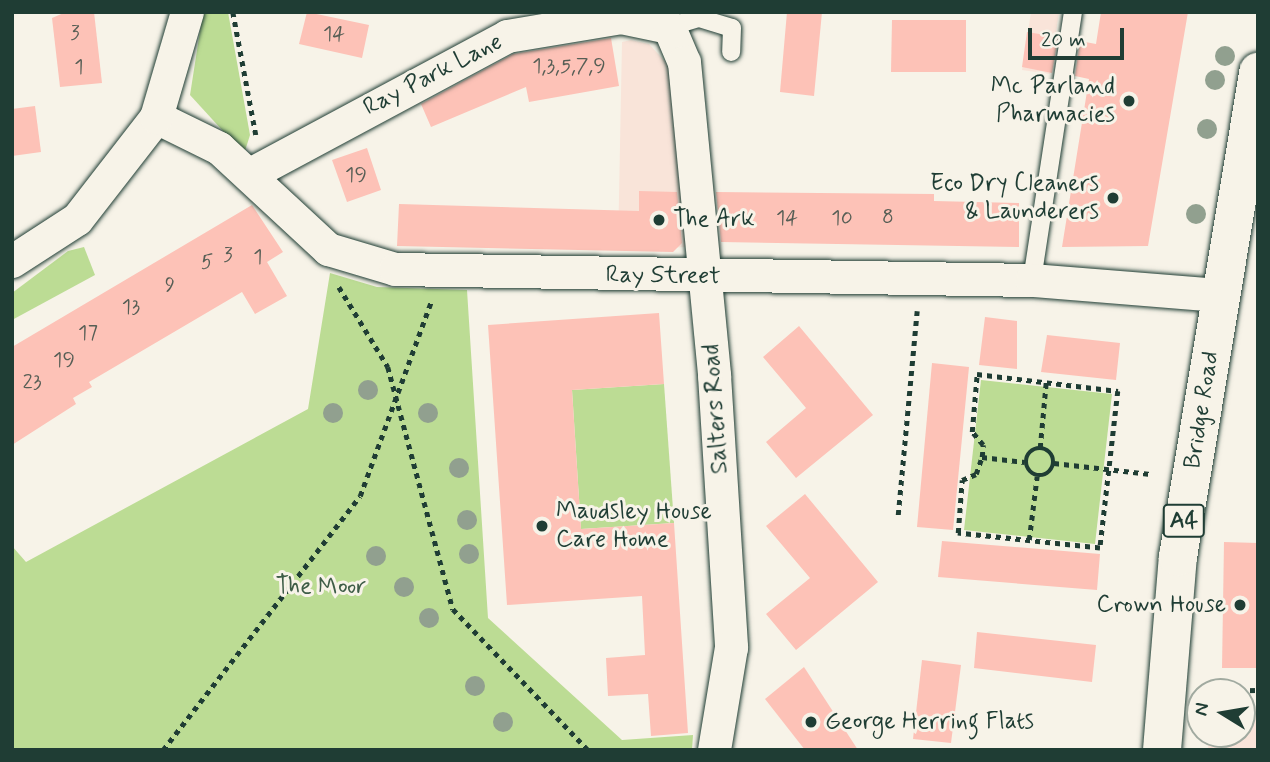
<!DOCTYPE html>
<style>
body{margin:0}
#map{position:relative;width:1270px;height:762px;overflow:hidden;background:#f7f3e8;font-family:Mynerve,sans-serif}
div>[style]{position:absolute}
[style*='--x']{left:calc(var(--x)*1px);top:calc(var(--y)*1px);width:calc(var(--w)*1px);rotate:calc(var(--a)*1deg)}
.built>*{inset:0;background:#f9e4d9}
.green>*{inset:0;background:#bcdc94}
.building>*{inset:0;background:#fdc2b7}
.path>*{height:4.5px;margin-top:-2.25px;transform-origin:0;background:repeating-linear-gradient(90deg,#1f3d34 0 5px,transparent 0 10px)}
.path>.ring{margin:-2.25px;padding:0;box-sizing:content-box;background:none;border:4.5px solid #1f3d34;border-radius:50%}
.roads{filter:drop-shadow(0 0 2px #1f3d34) drop-shadow(0 0 2px #1f3d34)}
.lane>*{height:18px;margin:-9px;padding:0 9px;transform-origin:9px;border-radius:9px;background:#f7f3e8}
.street>*{height:33px;margin:-16.5px;padding:0 16.5px;transform-origin:16.5px;border-radius:16.5px;background:#f7f3e8}
.primary>*{height:38px;margin:-19px;padding:0 19px;transform-origin:19px;border-radius:19px;background:#f7f3e8}
.trees>*{width:20px;height:20px;margin:-10px;border-radius:50%;background:#91a08f}
.dots>*{width:19px;height:19px;translate:-50% -50%;box-sizing:border-box;border:4px solid #f7f3e8;border-radius:50%}
span{translate:-50% -50%;white-space:nowrap;text-align:center;line-height:1.15;-webkit-text-stroke:6px #f7f3e8;paint-order:stroke}
.number-label{font-size:21px;color:#565e55}
.number-label span{-webkit-text-stroke-width:0}
.shield-label span{padding:2px 5px;background:#f7f3e8;border:2px solid;border-radius:5px;-webkit-text-stroke-width:0}
.shield-label{font-size:23px;color:#1f3d34;font-weight:700}
.street-label{font-size:24px;color:#1f3d34}
.poi-label{font-size:24px;color:#1f3d34}
.right{translate:-100% -50%;text-align:right}
.left{translate:0 -50%;text-align:left}
.park-label{font-size:24px;color:#3e5d47}
.frame{position:absolute;inset:0;border:14px solid #1f3d34;pointer-events:none}
.north{position:absolute;left:1186px;top:678px;width:70px;height:70px;box-sizing:border-box;background:#f7f3e8;border:2px solid #a1aaa0;border-radius:50%;rotate:281deg;font-size:19px;font-weight:700;line-height:28px;text-align:center;color:#1f3d34}
.north::after{content:'';display:block;margin:auto;width:24px;height:32px;background:#1f3d34;clip-path:polygon(50% 0,100% 100%,50% 72%,0 100%)}
.scale{position:absolute;left:1028px;top:28px;width:96px;height:32px;box-sizing:border-box;border:4px solid #1f3d34;border-top:0;padding-left:9px;font-size:21px;line-height:24px;white-space:nowrap;color:#1f3d34;-webkit-text-stroke:5px #f7f3e8;paint-order:stroke}
</style>
<div id="map">
<div class="built">
<i style="clip-path:polygon(1031px 12px,1059px 12px,1050px 74px,1022px 70px)"></i>
<i style="clip-path:polygon(631px 40px,649px 44px,671px 68px,690px 247px,618px 249px,622px 42px)"></i>
<i style="clip-path:polygon(1242px 706px,1258px 707px,1258px 750px,1208px 750px,1209px 734px,1242px 734px)"></i>
</div>
<div class="green">
<i style="clip-path:polygon(203px 12px,228px 12px,250px 135px,244px 154px,190px 95px)"></i>
<i style="clip-path:polygon(84px 247px,95px 275px,12px 320px,12px 293px,68px 251px)"></i>
<i style="clip-path:polygon(330px 273px,377px 287px,467px 290px,488px 618px,622px 740px,693px 735px,692px 750px,12px 750px,12px 546px,26px 562px,308px 409px)"></i>
<i style="clip-path:polygon(981px 380px,1112px 394px,1095px 544px,964px 530px)"></i>
<i style="clip-path:polygon(664px 384px,674px 523px,581px 529px,572px 390px)"></i>
</div>
<div class="building">
<i style="clip-path:polygon(66px 12px,94px 12px,102px 83px,60px 87px,52px 18px)"></i>
<i style="clip-path:polygon(307px 12px,369px 25px,362px 58px,299px 44px)"></i>
<i style="clip-path:polygon(787px 12px,822px 12px,814px 96px,780px 92px)"></i>
<i style="clip-path:polygon(1101px 12px,1188px 12px,1148px 246px,1062px 247px,1089px 79px,1075px 76px,1080px 41px,1096px 44px)"></i>
<i style="clip-path:polygon(892px 20px,966px 20px,966px 72px,891px 72px)"></i>
<i style="clip-path:polygon(1027px 32px,1058px 37px,1052px 73px,1022px 67px)"></i>
<i style="clip-path:polygon(611px 38px,619px 86px,529px 102px,526px 87px,431px 127px,421px 104px,513px 54px)"></i>
<i style="clip-path:polygon(35px 106px,41px 152px,12px 156px,12px 109px)"></i>
<i style="clip-path:polygon(367px 148px,381px 190px,347px 202px,332px 160px)"></i>
<i style="clip-path:polygon(639px 191px,677px 192px,682px 243px,673px 252px,397px 246px,399px 204px,639px 211px)"></i>
<i style="clip-path:polygon(716px 192px,934px 194px,934px 201px,1019px 203px,1019px 247px,721px 242px)"></i>
<i style="clip-path:polygon(252px 205px,283px 252px,267px 262px,287px 296px,255px 314px,242px 292px,89px 382px,92px 387px,73px 398px,76px 404px,12px 445px,12px 347px)"></i>
<i style="clip-path:polygon(659px 313px,664px 384px,572px 390px,581px 529px,674px 523px,688px 733px,651px 736px,648px 694px,608px 696px,606px 658px,645px 655px,642px 596px,507px 605px,488px 325px)"></i>
<i style="clip-path:polygon(985px 317px,1017px 321px,1017px 369px,979px 365px)"></i>
<i style="clip-path:polygon(799px 326px,873px 415px,796px 478px,766px 442px,806px 408px,763px 357px)"></i>
<i style="clip-path:polygon(1047px 335px,1120px 343px,1116px 380px,1041px 372px)"></i>
<i style="clip-path:polygon(932px 363px,969px 367px,953px 530px,917px 527px)"></i>
<i style="clip-path:polygon(805px 494px,878px 582px,796px 650px,766px 614px,810px 578px,766px 526px)"></i>
<i style="clip-path:polygon(942px 541px,1100px 554px,1097px 590px,938px 577px)"></i>
<i style="clip-path:polygon(1224px 542px,1258px 543px,1258px 668px,1222px 668px)"></i>
<i style="clip-path:polygon(977px 632px,1096px 645px,1092px 682px,974px 668px)"></i>
<i style="clip-path:polygon(922px 660px,961px 665px,951px 743px,913px 739px)"></i>
<i style="clip-path:polygon(804px 667px,832px 710px,858px 750px,805px 750px,765px 699px)"></i>
</div>
<div class="path">
<i style="--x:233;--y:12;--w:125;--a:79.4"></i>
<i style="--x:339;--y:287;--w:94;--a:58.5"></i>
<i style="--x:388;--y:367;--w:251;--a:75"></i>
<i style="--x:453;--y:609;--w:195;--a:46.2"></i>
<i style="--x:977;--y:374;--w:142;--a:6.9"></i>
<i style="--x:1118;--y:391;--w:158;--a:96.5"></i>
<i style="--x:1100;--y:548;--w:143;--a:-174"></i>
<i style="--x:958;--y:533;--w:53;--a:-85.7"></i>
<i style="--x:962;--y:480;--w:15;--a:-23"></i>
<i style="--x:976;--y:474;--w:18;--a:-71"></i>
<i style="--x:982;--y:457;--w:12;--a:-85"></i>
<i style="--x:983;--y:445;--w:17;--a:-130"></i>
<i style="--x:972;--y:432;--w:58;--a:-85.1"></i>
<i class="ring" style="left:1026px;top:448px;width:23.5px;height:23.5px"></i>
<i style="--x:1040;--y:448;--w:66;--a:-84.8"></i>
<i style="--x:982;--y:457;--w:43;--a:6.6"></i>
<i style="--x:1054;--y:463;--w:97;--a:6.5"></i>
<i style="--x:898;--y:515;--w:205;--a:-84.7"></i>
<i style="--x:1029;--y:540;--w:64;--a:-82.9"></i>
<i style="--x:1200;--y:691;--w:58;--a:-1"></i>
<i style="--x:163;--y:750;--w:321;--a:-52.2"></i>
<i style="--x:360;--y:496;--w:207;--a:-69.9"></i>
</div>
<div class="roads">
<div class="lane">
<i style="--x:669;--y:27;--w:31;--a:-17"></i>
<i style="--x:699;--y:18;--w:34;--a:17"></i>
<i style="--x:732;--y:28;--w:24;--a:92"></i>
<i style="--x:1032;--y:280;--w:271;--a:-81.3"></i>
</div>
<div class="street">
<i style="--x:156;--y:117;--w:70;--a:26.2"></i>
<i style="--x:219;--y:148;--w:149;--a:42.8"></i>
<i style="--x:328;--y:249;--w:70;--a:16.6"></i>
<i style="--x:395;--y:269;--w:637;--a:0.99"></i>
<i style="--x:1032;--y:280;--w:189;--a:4.6"></i>
<i style="--x:250;--y:174;--w:292;--a:-28.2"></i>
<i style="--x:507;--y:36;--w:116;--a:-9.5"></i>
<i style="--x:621;--y:17;--w:49;--a:11.8"></i>
<i style="--x:669;--y:27;--w:38;--a:67"></i>
<i style="--x:684;--y:62;--w:314;--a:84.5"></i>
<i style="--x:714;--y:375;--w:273;--a:86.4"></i>
<i style="--x:731;--y:647;--w:104;--a:99.4"></i>
<i style="--x:12;--y:261;--w:77;--a:-32.9"></i>
<i style="--x:77;--y:219;--w:129;--a:-52.2"></i>
<i style="--x:156;--y:117;--w:109;--a:-73.6"></i>
</div>
<div class="primary">
<i style="--x:1162;--y:750;--w:194;--a:-85.3"></i>
<i style="--x:1178;--y:557;--w:492;--a:-80.6"></i>
</div>
</div>
<div class="trees">
<i style="left:1225px;top:56px"></i>
<i style="left:1215px;top:80px"></i>
<i style="left:1207px;top:129px"></i>
<i style="left:1196px;top:214px"></i>
<i style="left:368px;top:390px"></i>
<i style="left:333px;top:413px"></i>
<i style="left:428px;top:413px"></i>
<i style="left:459px;top:468px"></i>
<i style="left:467px;top:520px"></i>
<i style="left:469px;top:554px"></i>
<i style="left:376px;top:556px"></i>
<i style="left:404px;top:587px"></i>
<i style="left:429px;top:618px"></i>
<i style="left:475px;top:686px"></i>
<i style="left:503px;top:722px"></i>
</div>
<div class="dots">
<i style="left:1129px;top:101px;background:#1f3d34"></i>
<i style="left:1113px;top:198px;background:#1f3d34"></i>
<i style="left:659px;top:220px;background:#1f3d34"></i>
<i style="left:542px;top:526px;background:#1f3d34"></i>
<i style="left:1240px;top:605px;background:#1f3d34"></i>
<i style="left:811px;top:722px;background:#1f3d34"></i>
</div>
<div class="number-label">
<span style="left:75px;top:33px">3</span>
<span style="left:334px;top:34px">14</span>
<span style="left:569px;top:66px">1,3,5,7,9</span>
<span style="left:79px;top:67px">1</span>
<span style="left:356px;top:175px">19</span>
<span style="left:888px;top:217px">8</span>
<span style="left:787px;top:218px">14</span>
<span style="left:842px;top:218px">10</span>
<span style="left:228px;top:255px">3</span>
<span style="left:258px;top:257px">1</span>
<span style="left:207px;top:262px">5</span>
<span style="left:170px;top:285px">9</span>
<span style="left:131px;top:307px">13</span>
<span style="left:88px;top:333px">17</span>
<span style="left:64px;top:360px">19</span>
<span style="left:32px;top:382px">23</span>
</div>
<div class="shield-label">
<span style="left:1184px;top:521px">A4</span>
</div>
<div class="street-label">
<span style="left:433px;top:75px;rotate:-27deg">Ray Park Lane</span>
<span style="left:663px;top:276px;rotate:1deg">Ray Street</span>
<span style="left:716px;top:409px;rotate:-94deg">Salters Road</span>
<span style="left:1202px;top:410px;rotate:-81deg">Bridge Road</span>
</div>
<div class="poi-label">
<span class="right" style="left:1115px;top:101px">Mc Parland<br>Pharmacies</span>
<span class="right" style="left:1099px;top:198px">Eco Dry Cleaners<br>&amp; Launderers</span>
<span class="left" style="left:673px;top:220px">The Ark</span>
<span class="left" style="left:556px;top:526px">Maudsley House<br>Care Home</span>
<span class="right" style="left:1226px;top:605px">Crown House</span>
<span class="left" style="left:825px;top:722px">George Herring Flats</span>
</div>
<div class="park-label">
<span style="left:321px;top:587px">The Moor</span>
</div>
<div class="frame"></div>
<div class="north">N</div>
<div class="scale">20 m</div>
</div>
